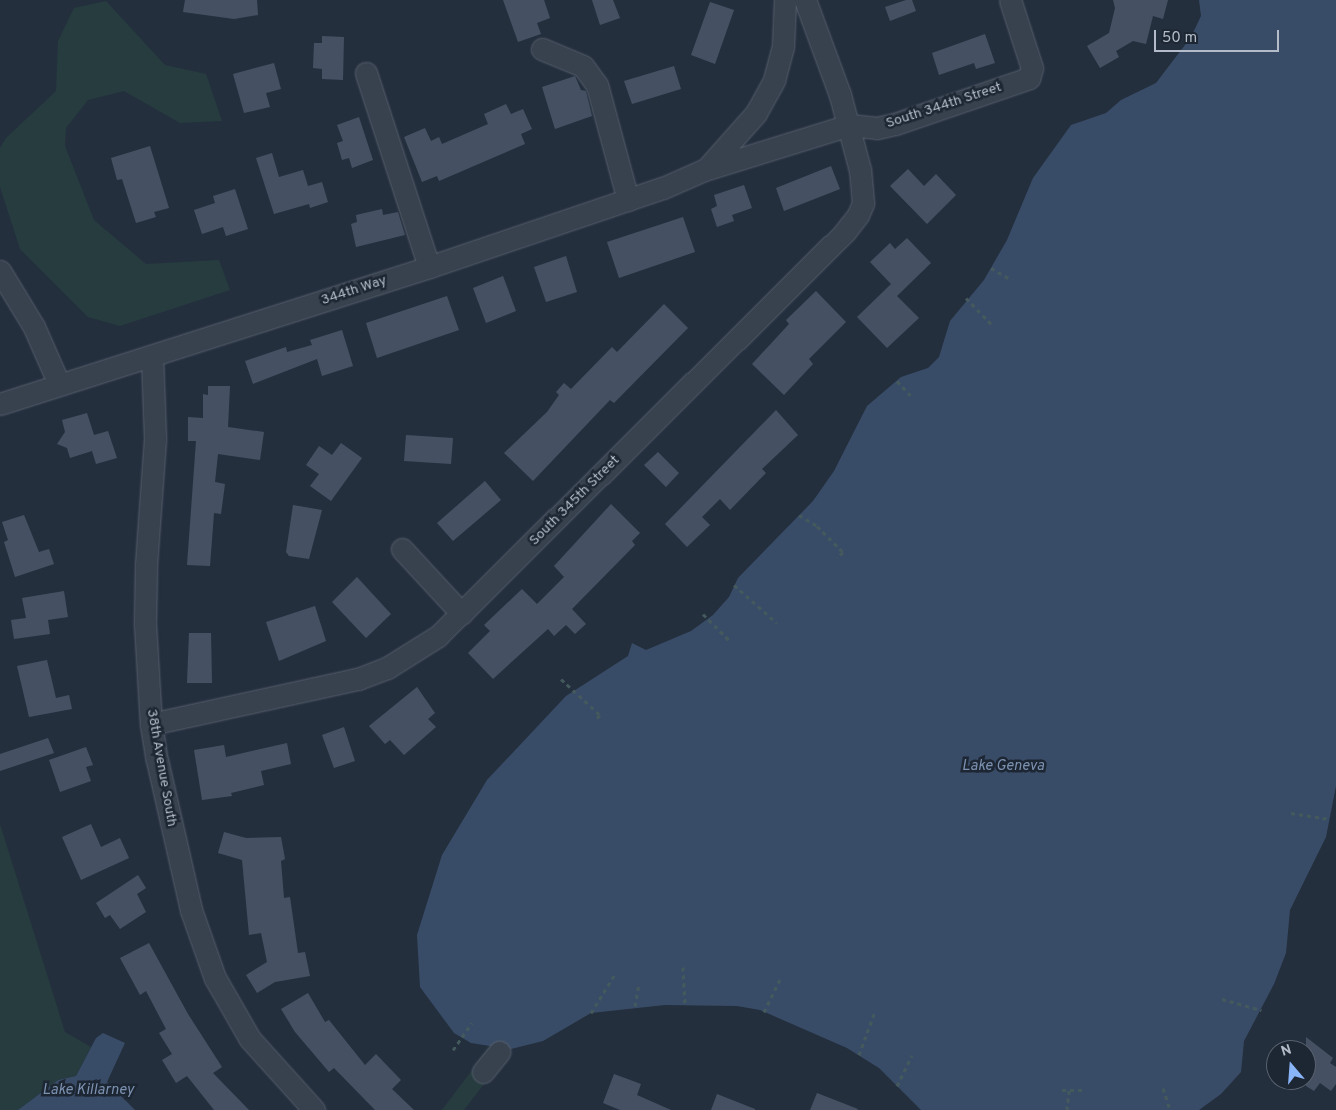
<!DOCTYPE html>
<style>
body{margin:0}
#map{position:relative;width:1336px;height:1110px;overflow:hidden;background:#242f3e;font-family:Overpass,sans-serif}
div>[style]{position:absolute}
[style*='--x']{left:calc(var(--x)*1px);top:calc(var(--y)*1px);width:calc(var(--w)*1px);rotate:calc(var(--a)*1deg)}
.green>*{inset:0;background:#263c3f}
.water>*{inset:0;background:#394c67}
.building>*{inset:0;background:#455162}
.path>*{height:3px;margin-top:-1.5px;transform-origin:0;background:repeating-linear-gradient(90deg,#44595c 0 4px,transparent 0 8px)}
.roads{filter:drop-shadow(0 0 1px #565f6c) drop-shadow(0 0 1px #565f6c)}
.minor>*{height:21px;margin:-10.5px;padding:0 10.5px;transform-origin:10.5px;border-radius:10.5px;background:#38414e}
span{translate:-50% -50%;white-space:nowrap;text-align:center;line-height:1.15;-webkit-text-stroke:5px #1d2633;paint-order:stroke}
.street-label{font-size:14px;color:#b4bcc9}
.water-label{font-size:15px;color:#7c92b1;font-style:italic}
.north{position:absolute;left:1266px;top:1040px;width:50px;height:50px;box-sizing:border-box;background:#1d2633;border:1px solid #59626f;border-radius:50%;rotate:342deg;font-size:14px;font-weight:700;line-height:20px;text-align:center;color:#b4bcc9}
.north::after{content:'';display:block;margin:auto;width:18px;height:22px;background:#8ab4f8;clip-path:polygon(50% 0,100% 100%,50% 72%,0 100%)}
.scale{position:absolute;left:1154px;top:30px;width:125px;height:22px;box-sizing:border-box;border:2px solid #b4bcc9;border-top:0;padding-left:6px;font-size:15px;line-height:18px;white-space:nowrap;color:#b4bcc9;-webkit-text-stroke:4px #1d2633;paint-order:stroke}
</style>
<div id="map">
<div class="green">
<i style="clip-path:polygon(106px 1px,165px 65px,206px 74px,222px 121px,180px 123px,124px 91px,88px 100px,66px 128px,65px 146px,94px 220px,146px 264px,219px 260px,230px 290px,120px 326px,88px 317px,20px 249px,0 187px,0 148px,6px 138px,56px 91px,58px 41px,74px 8px)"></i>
<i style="clip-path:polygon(0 824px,65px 1032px,91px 1047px,76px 1076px,58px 1080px,18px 1110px,0 1110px)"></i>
<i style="clip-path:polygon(490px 1046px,499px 1052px,511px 1049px,464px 1110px,442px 1110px)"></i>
</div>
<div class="water">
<i style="clip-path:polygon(1199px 0,1336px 0,1336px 786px,1326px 837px,1290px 910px,1286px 953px,1274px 984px,1244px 1041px,1241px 1072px,1221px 1094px,1199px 1110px,921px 1110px,879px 1068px,847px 1048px,760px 1010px,737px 1006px,665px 1005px,591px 1013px,543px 1041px,499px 1052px,490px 1046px,471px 1043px,454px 1033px,420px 987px,417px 935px,442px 855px,487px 780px,566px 696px,628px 656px,632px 643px,646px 650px,691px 631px,713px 615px,729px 597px,738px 578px,813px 501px,834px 471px,867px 406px,901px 377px,928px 368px,939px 357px,950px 321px,984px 280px,1007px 240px,1033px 178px,1071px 125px,1106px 113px,1121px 100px,1156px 83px,1191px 37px,1201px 16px)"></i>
<i style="clip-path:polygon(103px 1033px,125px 1043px,107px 1082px,135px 1110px,18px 1110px,58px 1080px,76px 1076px,96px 1038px)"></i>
</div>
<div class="building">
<i style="clip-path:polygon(185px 0,257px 0,258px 15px,234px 19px,183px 12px)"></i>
<i style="clip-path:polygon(503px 0,544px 0,550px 18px,537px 23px,541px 34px,518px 42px)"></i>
<i style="clip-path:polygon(592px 0,613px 0,620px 18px,600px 25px)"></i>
<i style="clip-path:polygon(906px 0,912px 0,916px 11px,890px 21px,885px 7px)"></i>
<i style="clip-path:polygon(1113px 0,1168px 0,1163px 19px,1153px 16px,1146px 44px,1133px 41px,1116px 51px,1119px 57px,1100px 68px,1087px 46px,1109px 33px,1115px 8px)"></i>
<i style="clip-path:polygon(710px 2px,734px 10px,715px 64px,691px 55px)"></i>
<i style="clip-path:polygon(985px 34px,995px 63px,976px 69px,974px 63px,939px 75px,932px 53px)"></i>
<i style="clip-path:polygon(322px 36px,344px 37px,343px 80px,322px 79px,322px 69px,313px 68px,314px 43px,322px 43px)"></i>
<i style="clip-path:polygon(274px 63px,281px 89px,266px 93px,270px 107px,244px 113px,233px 74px)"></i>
<i style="clip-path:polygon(674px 66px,681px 89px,632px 104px,624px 81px)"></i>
<i style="clip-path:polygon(575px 76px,581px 90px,586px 91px,592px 116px,555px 129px,542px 87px)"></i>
<i style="clip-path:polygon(506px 104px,511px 114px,523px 109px,532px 129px,521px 134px,525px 144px,439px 181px,437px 176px,422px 182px,404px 137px,425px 128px,431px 141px,439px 137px,442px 144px,488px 124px,484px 114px)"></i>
<i style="clip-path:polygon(359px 117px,373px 160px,352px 168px,349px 158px,342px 160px,337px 143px,343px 141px,337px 125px)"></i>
<i style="clip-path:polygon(150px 146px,169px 208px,154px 212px,156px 217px,136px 223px,122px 179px,117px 180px,111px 158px)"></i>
<i style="clip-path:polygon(272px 153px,279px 177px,303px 170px,308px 186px,322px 182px,328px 202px,310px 208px,309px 204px,274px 214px,256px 158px)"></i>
<i style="clip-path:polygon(831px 166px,840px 189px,784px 211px,776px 188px)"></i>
<i style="clip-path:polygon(908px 169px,924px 186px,936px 174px,956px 195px,927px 224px,890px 186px)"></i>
<i style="clip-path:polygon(744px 185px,752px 208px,732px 215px,734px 221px,717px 227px,711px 209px,717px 206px,714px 195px)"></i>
<i style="clip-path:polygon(235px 189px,248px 229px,226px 236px,223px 227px,202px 234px,194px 210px,215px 203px,213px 196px)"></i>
<i style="clip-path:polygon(382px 209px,383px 215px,398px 212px,405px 235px,356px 247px,351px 224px,357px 222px,356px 215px)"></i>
<i style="clip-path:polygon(683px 217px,695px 252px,619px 278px,607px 242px)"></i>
<i style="clip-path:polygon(907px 238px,931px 263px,897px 296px,919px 318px,887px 348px,857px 317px,891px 284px,870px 262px,890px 243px,895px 249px)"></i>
<i style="clip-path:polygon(566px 256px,577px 292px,546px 302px,534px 267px)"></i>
<i style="clip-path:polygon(503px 276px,516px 311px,486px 323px,473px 288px)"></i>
<i style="clip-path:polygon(816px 291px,846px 322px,809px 359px,813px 364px,784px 395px,752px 364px,789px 324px,786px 320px)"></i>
<i style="clip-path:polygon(447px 296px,459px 330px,377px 358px,366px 323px)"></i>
<i style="clip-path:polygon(664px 304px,688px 328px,614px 403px,610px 400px,533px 481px,504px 453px,547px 412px,559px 395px,556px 392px,564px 383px,571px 389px,612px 347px,617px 352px)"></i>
<i style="clip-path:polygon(342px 330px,353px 366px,322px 376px,317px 359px,253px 384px,245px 361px,286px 347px,287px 352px,312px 345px,310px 340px)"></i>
<i style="clip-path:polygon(208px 386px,230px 386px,228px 427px,264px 432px,260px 460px,218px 454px,215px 482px,225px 484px,221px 514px,214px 513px,210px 566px,187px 565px,196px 441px,188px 441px,188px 417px,203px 418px,203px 394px,208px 395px)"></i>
<i style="clip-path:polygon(776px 410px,798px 435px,762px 469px,766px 473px,730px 510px,720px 499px,702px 517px,710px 525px,687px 547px,665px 524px)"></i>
<i style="clip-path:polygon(87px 413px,94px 435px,108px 431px,117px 458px,96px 464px,92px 451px,70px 458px,67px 448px,57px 444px,65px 432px,62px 420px)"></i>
<i style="clip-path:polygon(406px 435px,453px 438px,451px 464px,404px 461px)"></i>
<i style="clip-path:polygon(341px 443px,362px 458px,331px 501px,310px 486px,319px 474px,306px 465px,319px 446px,332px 455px)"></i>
<i style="clip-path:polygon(658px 452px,679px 473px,666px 487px,644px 465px)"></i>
<i style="clip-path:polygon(485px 481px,501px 500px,453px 541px,437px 523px)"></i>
<i style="clip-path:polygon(611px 504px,640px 533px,632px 541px,635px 545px,572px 609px,586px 624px,575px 634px,566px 625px,554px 636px,548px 629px,493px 679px,468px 653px,490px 631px,484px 625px,522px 589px,537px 604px,564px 577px,554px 566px)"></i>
<i style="clip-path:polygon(293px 505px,322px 510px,309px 559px,289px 556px,286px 552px)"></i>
<i style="clip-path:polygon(24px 515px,39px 552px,49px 549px,54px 564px,15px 577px,4px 542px,8px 540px,2px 522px)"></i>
<i style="clip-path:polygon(357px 577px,391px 614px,366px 638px,332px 602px)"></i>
<i style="clip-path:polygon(64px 591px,68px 617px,48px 620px,50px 634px,14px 639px,11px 620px,26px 618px,22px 598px)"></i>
<i style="clip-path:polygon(315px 606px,326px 641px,279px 661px,266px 622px)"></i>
<i style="clip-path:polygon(189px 633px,211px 633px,212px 683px,187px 683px)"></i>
<i style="clip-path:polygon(47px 660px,56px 698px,69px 695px,72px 709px,29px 717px,17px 666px)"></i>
<i style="clip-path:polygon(417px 687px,435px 713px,428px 719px,436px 727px,404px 755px,390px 740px,385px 744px,369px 726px)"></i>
<i style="clip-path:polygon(344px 727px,355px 761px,334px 768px,322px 735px)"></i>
<i style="clip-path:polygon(48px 738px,54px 753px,0 771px,0 754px)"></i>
<i style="clip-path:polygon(287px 743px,291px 764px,261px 771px,264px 785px,231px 793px,232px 796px,202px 800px,194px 750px,224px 745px,226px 757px)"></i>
<i style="clip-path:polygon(86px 747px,93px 765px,86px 767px,91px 781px,60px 792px,49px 760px)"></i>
<i style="clip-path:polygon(91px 824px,101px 847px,120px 838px,129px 858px,81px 880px,62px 837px)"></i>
<i style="clip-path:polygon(224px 832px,246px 838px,281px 837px,285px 859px,281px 861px,284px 898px,290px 897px,298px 953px,305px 952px,310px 976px,275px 982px,257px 993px,246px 975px,267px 962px,261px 933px,249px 935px,242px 860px,218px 853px)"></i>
<i style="clip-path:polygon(138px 875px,146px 888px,137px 894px,146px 912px,120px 929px,110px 915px,105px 918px,96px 903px)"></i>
<i style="clip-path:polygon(149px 943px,188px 1014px,222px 1067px,213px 1073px,249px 1110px,214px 1110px,187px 1076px,176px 1083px,162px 1060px,172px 1054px,159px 1033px,166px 1029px,146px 991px,140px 995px,120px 958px)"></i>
<i style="clip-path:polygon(308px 993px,325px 1022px,329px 1020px,365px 1065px,376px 1054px,401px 1080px,392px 1089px,414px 1110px,375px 1110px,334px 1068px,329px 1072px,295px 1032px,281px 1009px)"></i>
<i style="clip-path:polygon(1306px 1037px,1333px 1058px,1330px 1063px,1336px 1067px,1336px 1084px,1331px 1091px,1320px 1083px,1314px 1091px,1306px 1086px)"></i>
<i style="clip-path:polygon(614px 1074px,641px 1084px,637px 1095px,671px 1110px,620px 1110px,603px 1103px)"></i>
<i style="clip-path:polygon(817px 1093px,858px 1109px,857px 1110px,810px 1110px)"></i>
<i style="clip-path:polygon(717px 1094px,755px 1109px,755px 1110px,711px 1110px)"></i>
</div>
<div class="path">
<i style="--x:991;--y:268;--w:24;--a:30"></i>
<i style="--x:966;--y:298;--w:36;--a:46"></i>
<i style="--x:897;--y:381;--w:23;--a:47"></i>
<i style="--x:799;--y:515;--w:21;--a:31"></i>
<i style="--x:817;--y:526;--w:37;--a:45"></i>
<i style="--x:843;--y:552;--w:8;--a:135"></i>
<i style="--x:734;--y:585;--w:57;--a:41.5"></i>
<i style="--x:703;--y:614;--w:38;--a:45"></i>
<i style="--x:561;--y:679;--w:53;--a:42.7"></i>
<i style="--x:600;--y:715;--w:7;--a:135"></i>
<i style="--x:1291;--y:813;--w:37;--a:9"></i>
<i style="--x:683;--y:967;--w:38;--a:87"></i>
<i style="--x:1222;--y:999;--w:41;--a:15.8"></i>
<i style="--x:635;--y:1006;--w:23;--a:-80"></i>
<i style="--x:764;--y:1012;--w:39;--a:-64"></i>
<i style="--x:591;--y:1013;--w:46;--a:-58.4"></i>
<i style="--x:453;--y:1050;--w:33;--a:-55"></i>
<i style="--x:859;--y:1055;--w:44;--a:-69.9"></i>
<i style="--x:897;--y:1086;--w:34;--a:-64"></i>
<i style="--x:1163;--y:1088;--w:23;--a:72"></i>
<i style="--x:1062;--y:1090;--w:22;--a:0"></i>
<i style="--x:1067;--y:1110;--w:20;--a:-84"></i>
</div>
<div class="roads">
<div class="minor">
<i style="--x:542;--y:49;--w:44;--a:22.5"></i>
<i style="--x:583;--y:66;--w:24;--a:54"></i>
<i style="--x:597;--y:85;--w:119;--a:74.9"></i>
<i style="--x:366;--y:73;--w:204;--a:72"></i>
<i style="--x:709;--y:166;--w:71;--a:-48.4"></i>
<i style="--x:756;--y:113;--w:38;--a:-61"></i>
<i style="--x:774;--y:80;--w:35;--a:-75"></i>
<i style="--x:783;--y:46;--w:46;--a:-87.5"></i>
<i style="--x:0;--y:271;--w:66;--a:58.7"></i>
<i style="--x:34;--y:327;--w:62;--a:66.3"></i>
<i style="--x:152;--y:356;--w:83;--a:87.9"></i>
<i style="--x:155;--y:439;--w:126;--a:94.1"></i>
<i style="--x:146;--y:565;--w:59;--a:91"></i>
<i style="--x:145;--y:624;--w:100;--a:86.6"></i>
<i style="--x:151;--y:724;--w:36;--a:81"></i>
<i style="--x:157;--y:760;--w:154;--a:77.2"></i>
<i style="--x:191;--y:910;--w:72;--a:70.6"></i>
<i style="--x:215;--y:978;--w:70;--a:60.2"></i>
<i style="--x:250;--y:1039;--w:96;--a:48"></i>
<i style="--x:0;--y:404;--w:450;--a:-17.7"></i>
<i style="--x:429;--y:267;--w:247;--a:-18.7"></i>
<i style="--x:663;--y:188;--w:45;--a:-23.7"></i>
<i style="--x:704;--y:170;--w:152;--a:-17.2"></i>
<i style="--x:849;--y:125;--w:28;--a:6"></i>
<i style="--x:877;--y:128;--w:18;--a:-13"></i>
<i style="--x:895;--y:124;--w:142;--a:-18.9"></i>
<i style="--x:1029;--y:78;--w:10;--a:-73"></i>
<i style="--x:1032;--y:68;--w:71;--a:-107.9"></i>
<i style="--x:402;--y:549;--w:88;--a:47.3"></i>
<i style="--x:151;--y:724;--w:212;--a:-12.3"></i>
<i style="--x:358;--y:679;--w:31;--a:-21"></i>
<i style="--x:387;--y:668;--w:60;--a:-32.1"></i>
<i style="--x:438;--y:636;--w:572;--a:-44.79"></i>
<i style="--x:844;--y:233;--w:23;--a:-52"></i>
<i style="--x:858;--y:215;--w:13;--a:-67"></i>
<i style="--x:863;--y:203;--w:33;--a:-95"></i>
<i style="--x:860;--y:170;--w:78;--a:-104.9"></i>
<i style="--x:840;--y:95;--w:101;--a:-110.2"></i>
<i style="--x:483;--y:1072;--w:26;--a:-51"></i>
</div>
</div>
<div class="street-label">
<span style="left:944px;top:106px;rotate:-18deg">South 344th Street</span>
<span style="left:354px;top:291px;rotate:-18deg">344th Way</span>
<span style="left:575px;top:501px;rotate:-45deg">South 345th Street</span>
<span style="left:161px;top:768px;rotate:80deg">38th Avenue South</span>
</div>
<div class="water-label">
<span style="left:1003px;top:767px">Lake Geneva</span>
<span style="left:88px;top:1091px">Lake Killarney</span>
</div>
<div class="north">N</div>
<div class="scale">50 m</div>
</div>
